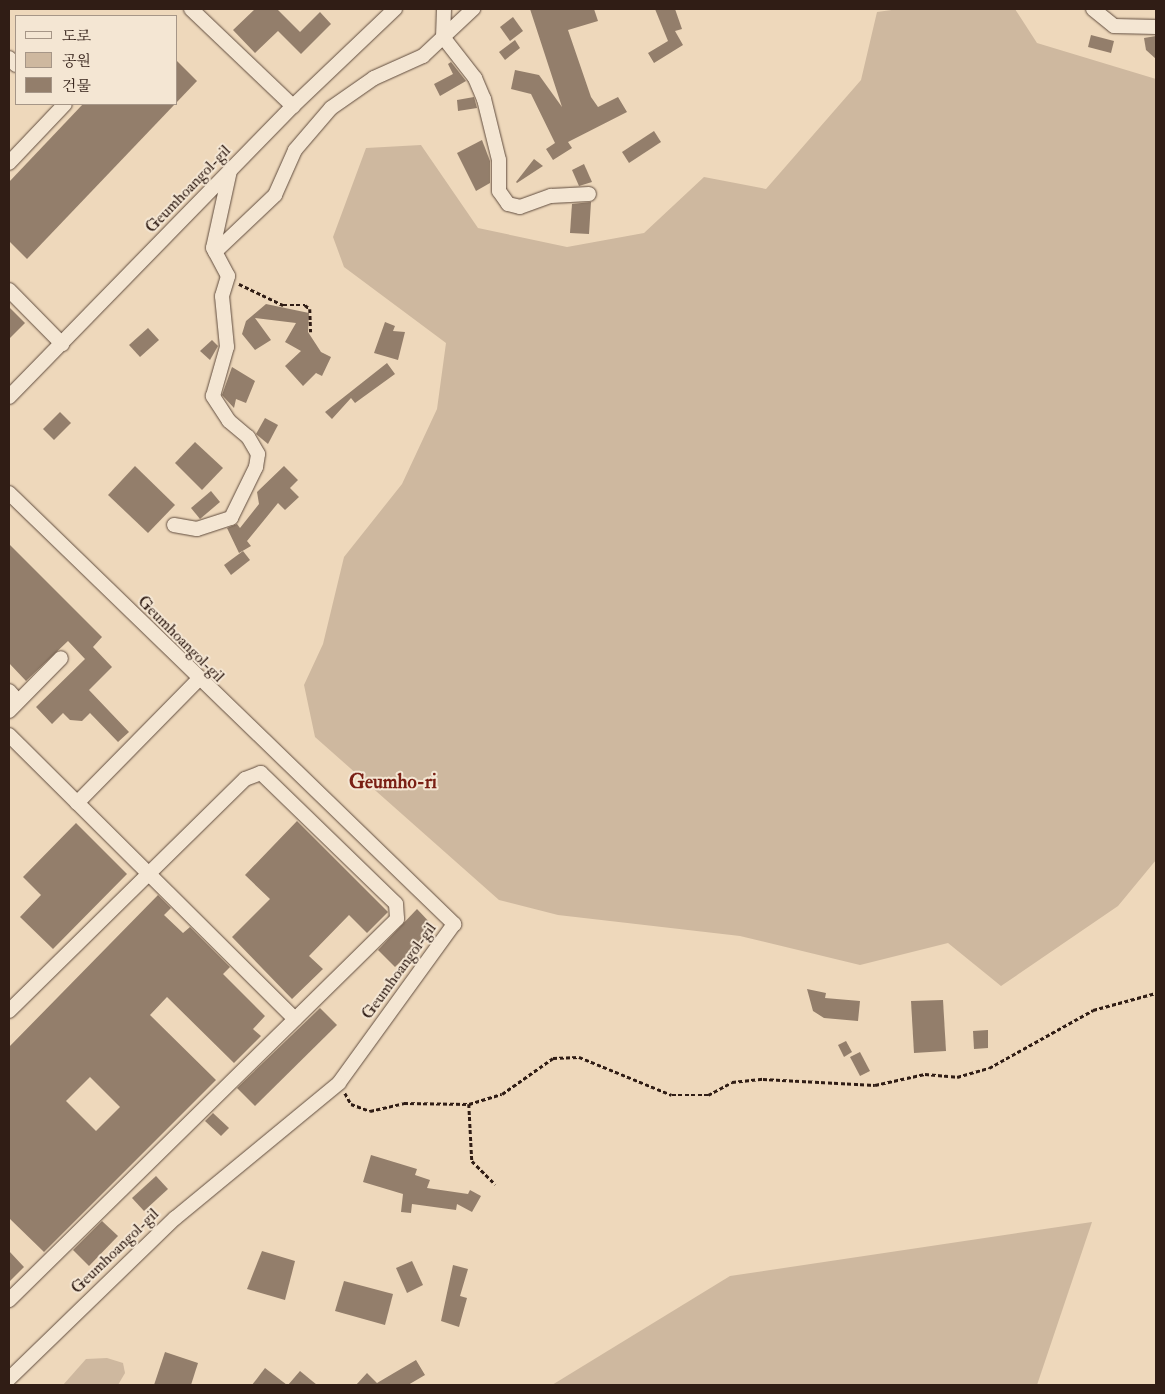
<!DOCTYPE html>
<meta charset="utf-8">
<style>
body{margin:0}
#map{position:relative;width:1165px;height:1394px;overflow:hidden;background:#eed8bb;font-family:"IM FELL Double Pica","Noto Serif KR",serif}
div>[style]{position:absolute}
[style*='--x']{left:calc(var(--x)*1px);top:calc(var(--y)*1px);width:calc(var(--w)*1px);rotate:calc(var(--a)*1deg)}
.green>*{inset:0;background:#ceb89f}
.building>*{inset:0;background:#937e6b}
.path>*{height:2.5px;margin-top:-1.25px;transform-origin:0;background:repeating-linear-gradient(90deg,#301d15 0 4px,transparent 0 6.5px)}
.roads{filter:drop-shadow(0 0 1px #604c3e) drop-shadow(0 0 1px #604c3e)}
.minor>*{height:14px;margin:-7px;padding:0 7px;transform-origin:7px;border-radius:7px;background:#f4e6d3}
span{translate:-50% -50%;white-space:nowrap;text-align:center;line-height:1.15;-webkit-text-stroke:4px #f4e6d3;paint-order:stroke}
.street-label{font-size:16px;color:#301d15}
.quarter-label{font-size:19px;color:#7a1f14;font-weight:700}
.frame{position:absolute;inset:0;border:10px solid #301d15;pointer-events:none}
.legend{position:absolute;left:15px;top:15px;width:162px;height:90px;box-sizing:border-box;background:#f4e6d3;border:1px solid #a69687;margin:0;padding:6px 9px;list-style:none;font-size:15px;color:#301d15}
.legend li{display:flex;align-items:center;gap:10px;height:25px}
.legend b{width:25px;border:1px solid #a69687}
</style>
<div id="map">
<div class="green">
<i style="clip-path:polygon(899px 9px,1015px 9px,1037px 43px,1156px 79px,1156px 860px,1118px 906px,1001px 986px,948px 943px,860px 965px,740px 936px,558px 915px,499px 900px,315px 737px,304px 685px,323px 644px,344px 557px,402px 484px,437px 409px,446px 343px,344px 267px,333px 237px,366px 148px,421px 145px,478px 228px,567px 247px,644px 233px,704px 177px,766px 189px,861px 80px,877px 12px)"></i>
<i style="clip-path:polygon(1092px 1222px,1037px 1385px,552px 1385px,730px 1276px)"></i>
<i style="clip-path:polygon(107px 1358px,123px 1363px,125px 1373px,118px 1385px,63px 1385px,86px 1359px)"></i>
</div>
<div class="building">
<i style="clip-path:polygon(255px 9px,277px 9px,300px 32px,320px 12px,331px 24px,301px 54px,278px 31px,255px 53px,233px 30px)"></i>
<i style="clip-path:polygon(530px 9px,594px 9px,598px 21px,568px 30px,591px 97px,598px 107px,618px 97px,627px 112px,568px 142px,572px 148px,553px 160px,546px 149px,555px 143px,531px 94px,511px 89px,515px 70px,539px 75px,562px 107px)"></i>
<i style="clip-path:polygon(655px 9px,675px 9px,682px 29px,675px 31px,683px 45px,654px 63px,648px 53px,668px 41px)"></i>
<i style="clip-path:polygon(513px 17px,523px 31px,510px 41px,500px 27px)"></i>
<i style="clip-path:polygon(1091px 35px,1114px 41px,1111px 53px,1088px 47px)"></i>
<i style="clip-path:polygon(1156px 36px,1156px 59px,1146px 50px,1144px 38px)"></i>
<i style="clip-path:polygon(515px 40px,520px 48px,505px 60px,499px 52px)"></i>
<i style="clip-path:polygon(176px 60px,197px 81px,176px 103px)"></i>
<i style="clip-path:polygon(451px 62px,466px 81px,440px 96px,434px 84px,453px 74px,448px 64px)"></i>
<i style="clip-path:polygon(474px 97px,477px 108px,458px 111px,457px 100px)"></i>
<i style="clip-path:polygon(83px 104px,175px 104px,27px 259px,9px 241px,9px 182px)"></i>
<i style="clip-path:polygon(654px 131px,661px 142px,629px 163px,622px 152px)"></i>
<i style="clip-path:polygon(482px 140px,490px 161px,490px 183px,476px 191px,457px 153px)"></i>
<i style="clip-path:polygon(534px 159px,543px 166px,517px 183px,516px 182px)"></i>
<i style="clip-path:polygon(584px 164px,592px 182px,579px 186px,572px 170px)"></i>
<i style="clip-path:polygon(591px 202px,589px 234px,570px 233px,572px 204px)"></i>
<i style="clip-path:polygon(266px 304px,309px 313px,308px 332px,321px 352px,331px 357px,322px 376px,316px 373px,303px 386px,285px 366px,301px 351px,285px 342px,296px 323px,255px 318px,271px 340px,255px 350px,242px 334px,246px 321px)"></i>
<i style="clip-path:polygon(9px 307px,25px 323px,9px 339px)"></i>
<i style="clip-path:polygon(385px 322px,395px 326px,393px 331px,405px 332px,398px 360px,374px 353px)"></i>
<i style="clip-path:polygon(148px 328px,159px 340px,140px 357px,129px 345px)"></i>
<i style="clip-path:polygon(212px 340px,218px 346px,210px 360px,200px 351px)"></i>
<i style="clip-path:polygon(387px 363px,395px 374px,355px 403px,351px 398px,332px 419px,325px 412px)"></i>
<i style="clip-path:polygon(232px 367px,255px 381px,246px 403px,236px 399px,234px 408px,222px 395px)"></i>
<i style="clip-path:polygon(60px 412px,71px 423px,54px 440px,43px 429px)"></i>
<i style="clip-path:polygon(265px 418px,278px 425px,268px 444px,256px 434px)"></i>
<i style="clip-path:polygon(195px 442px,223px 468px,202px 490px,175px 463px)"></i>
<i style="clip-path:polygon(135px 466px,175px 505px,148px 533px,108px 495px)"></i>
<i style="clip-path:polygon(284px 466px,298px 480px,290px 488px,299px 497px,285px 510px,278px 503px,247px 541px,251px 546px,239px 553px,227px 528px,237px 524px,240px 528px,259px 504px,257px 492px)"></i>
<i style="clip-path:polygon(211px 491px,220px 502px,200px 519px,191px 508px)"></i>
<i style="clip-path:polygon(9px 544px,102px 637px,93px 647px,112px 667px,89px 690px,129px 732px,118px 742px,90px 713px,82px 721px,70px 720px,63px 713px,52px 724px,36px 707px,85px 659px,68px 641px,26px 681px,9px 663px)"></i>
<i style="clip-path:polygon(243px 551px,250px 560px,231px 575px,224px 565px)"></i>
<i style="clip-path:polygon(297px 821px,388px 912px,367px 933px,349px 915px,309px 956px,323px 969px,292px 999px,232px 937px,270px 899px,245px 875px)"></i>
<i style="clip-path:polygon(76px 823px,127px 874px,53px 949px,20px 917px,41px 895px,23px 877px)"></i>
<i style="clip-path:polygon(evenodd,158px 895px,171px 908px,164px 915px,183px 933px,190px 927px,230px 967px,223px 974px,265px 1016px,253px 1029px,261px 1036px,234px 1063px,167px 997px,150px 1015px,216px 1080px,44px 1252px,9px 1218px,9px 1047px,158px 895px,90px 1077px,120px 1107px,96px 1131px,66px 1101px,90px 1077px)"></i>
<i style="clip-path:polygon(417px 909px,435px 928px,395px 967px,378px 950px)"></i>
<i style="clip-path:polygon(807px 989px,826px 993px,825px 998px,860px 1001px,858px 1021px,824px 1018px,813px 1011px)"></i>
<i style="clip-path:polygon(943px 1000px,946px 1051px,914px 1053px,911px 1001px)"></i>
<i style="clip-path:polygon(320px 1008px,337px 1025px,255px 1106px,237px 1088px)"></i>
<i style="clip-path:polygon(988px 1030px,988px 1048px,974px 1049px,973px 1031px)"></i>
<i style="clip-path:polygon(846px 1041px,852px 1052px,844px 1057px,838px 1045px)"></i>
<i style="clip-path:polygon(860px 1052px,870px 1071px,860px 1076px,850px 1057px)"></i>
<i style="clip-path:polygon(213px 1113px,229px 1128px,221px 1136px,205px 1121px)"></i>
<i style="clip-path:polygon(371px 1155px,417px 1169px,415px 1175px,430px 1180px,427px 1188px,468px 1194px,470px 1190px,481px 1196px,472px 1212px,457px 1204px,456px 1210px,412px 1204px,411px 1213px,401px 1212px,403px 1194px,363px 1182px)"></i>
<i style="clip-path:polygon(156px 1176px,168px 1189px,144px 1211px,132px 1198px)"></i>
<i style="clip-path:polygon(102px 1221px,118px 1236px,89px 1266px,73px 1250px)"></i>
<i style="clip-path:polygon(9px 1251px,24px 1267px,9px 1282px)"></i>
<i style="clip-path:polygon(262px 1251px,295px 1261px,285px 1300px,247px 1289px)"></i>
<i style="clip-path:polygon(412px 1261px,423px 1285px,407px 1293px,396px 1268px)"></i>
<i style="clip-path:polygon(453px 1265px,468px 1269px,460px 1296px,467px 1298px,459px 1327px,441px 1321px)"></i>
<i style="clip-path:polygon(344px 1281px,393px 1294px,385px 1325px,335px 1311px)"></i>
<i style="clip-path:polygon(165px 1352px,198px 1363px,191px 1385px,154px 1385px)"></i>
<i style="clip-path:polygon(416px 1360px,425px 1375px,408px 1385px,356px 1385px,367px 1373px,377px 1383px)"></i>
<i style="clip-path:polygon(265px 1368px,287px 1385px,252px 1385px)"></i>
<i style="clip-path:polygon(300px 1371px,317px 1385px,288px 1385px)"></i>
</div>
<div class="path">
<i style="--x:239;--y:284;--w:49;--a:25.5"></i>
<i style="--x:283;--y:305;--w:22;--a:0"></i>
<i style="--x:305;--y:305;--w:6;--a:39"></i>
<i style="--x:310;--y:309;--w:23;--a:88"></i>
<i style="--x:345;--y:1093;--w:13;--a:61"></i>
<i style="--x:351;--y:1104;--w:20;--a:20"></i>
<i style="--x:370;--y:1111;--w:35;--a:-13"></i>
<i style="--x:404;--y:1103;--w:65;--a:0.9"></i>
<i style="--x:469;--y:1104;--w:34;--a:-17"></i>
<i style="--x:502;--y:1094;--w:62;--a:-35.2"></i>
<i style="--x:553;--y:1058;--w:26;--a:-2"></i>
<i style="--x:579;--y:1057;--w:100;--a:22.2"></i>
<i style="--x:672;--y:1095;--w:36;--a:0"></i>
<i style="--x:708;--y:1095;--w:27;--a:-28"></i>
<i style="--x:732;--y:1082;--w:31;--a:-6"></i>
<i style="--x:763;--y:1079;--w:112;--a:3.1"></i>
<i style="--x:875;--y:1085;--w:51;--a:-12.4"></i>
<i style="--x:925;--y:1074;--w:32;--a:5"></i>
<i style="--x:957;--y:1077;--w:33;--a:-16"></i>
<i style="--x:989;--y:1068;--w:119;--a:-29.1"></i>
<i style="--x:1093;--y:1010;--w:65;--a:-15.1"></i>
<i style="--x:469;--y:1104;--w:57;--a:87"></i>
<i style="--x:472;--y:1161;--w:33;--a:45"></i>
</div>
<div class="roads">
<div class="minor">
<i style="--x:191;--y:9;--w:141;--a:43.6"></i>
<i style="--x:444;--y:9;--w:28;--a:92"></i>
<i style="--x:443;--y:37;--w:52;--a:52"></i>
<i style="--x:475;--y:78;--w:23;--a:67"></i>
<i style="--x:484;--y:99;--w:63;--a:76.2"></i>
<i style="--x:499;--y:160;--w:31;--a:90"></i>
<i style="--x:499;--y:191;--w:16;--a:55"></i>
<i style="--x:508;--y:204;--w:12;--a:14"></i>
<i style="--x:520;--y:207;--w:33;--a:-20"></i>
<i style="--x:551;--y:196;--w:38;--a:-3"></i>
<i style="--x:1093;--y:9;--w:27;--a:39"></i>
<i style="--x:1114;--y:26;--w:42;--a:1.4"></i>
<i style="--x:9;--y:58;--w:10;--a:45"></i>
<i style="--x:9;--y:163;--w:81;--a:-46.5"></i>
<i style="--x:215;--y:252;--w:83;--a:-43.5"></i>
<i style="--x:275;--y:195;--w:49;--a:-66"></i>
<i style="--x:295;--y:150;--w:55;--a:-49.4"></i>
<i style="--x:331;--y:108;--w:52;--a:-34.9"></i>
<i style="--x:374;--y:78;--w:54;--a:-24.2"></i>
<i style="--x:423;--y:56;--w:69;--a:-43.2"></i>
<i style="--x:9;--y:290;--w:76;--a:45.5"></i>
<i style="--x:9;--y:397;--w:407;--a:-45.7"></i>
<i style="--x:293;--y:106;--w:141;--a:-43.6"></i>
<i style="--x:9;--y:493;--w:620;--a:44.08"></i>
<i style="--x:454;--y:924;--w:196;--a:125.9"></i>
<i style="--x:339;--y:1083;--w:212;--a:140.5"></i>
<i style="--x:175;--y:1218;--w:231;--a:135.9"></i>
<i style="--x:174;--y:525;--w:23;--a:10"></i>
<i style="--x:197;--y:529;--w:36;--a:-18"></i>
<i style="--x:231;--y:518;--w:57;--a:-63.9"></i>
<i style="--x:256;--y:467;--w:13;--a:-81"></i>
<i style="--x:258;--y:454;--w:20;--a:-120"></i>
<i style="--x:248;--y:437;--w:25;--a:-140"></i>
<i style="--x:229;--y:421;--w:30;--a:-123"></i>
<i style="--x:213;--y:396;--w:51;--a:-74.1"></i>
<i style="--x:227;--y:347;--w:51;--a:-95.6"></i>
<i style="--x:222;--y:296;--w:21;--a:-73"></i>
<i style="--x:228;--y:276;--w:32;--a:-118"></i>
<i style="--x:213;--y:248;--w:79;--a:-77.6"></i>
<i style="--x:9;--y:691;--w:13;--a:48"></i>
<i style="--x:9;--y:711;--w:74;--a:-45.5"></i>
<i style="--x:9;--y:735;--w:403;--a:44.8"></i>
<i style="--x:77;--y:803;--w:173;--a:-45.5"></i>
<i style="--x:9;--y:1011;--w:331;--a:-44.5"></i>
<i style="--x:245;--y:779;--w:17;--a:-21"></i>
<i style="--x:261;--y:773;--w:188;--a:44.1"></i>
<i style="--x:396;--y:904;--w:15;--a:86"></i>
<i style="--x:397;--y:919;--w:544;--a:135.52"></i>
</div>
</div>
<div class="street-label">
<span style="left:188px;top:189px;rotate:-46deg">Geumhoangol-gil</span>
<span style="left:181px;top:639px;rotate:45deg">Geumhoangol-gil</span>
<span style="left:399px;top:971px;rotate:-54deg">Geumhoangol-gil</span>
<span style="left:115px;top:1251px;rotate:-44deg">Geumhoangol-gil</span>
</div>
<div class="quarter-label">
<span style="left:393px;top:783px">Geumho-ri</span>
</div>
<div class="frame"></div>
<ul class="legend">
<li><b style="height:6px;background:#f4e6d3"></b>도로</li>
<li><b style="height:14px;background:#ceb89f"></b>공원</li>
<li><b style="height:14px;background:#937e6b"></b>건물</li>
</ul>
</div>
